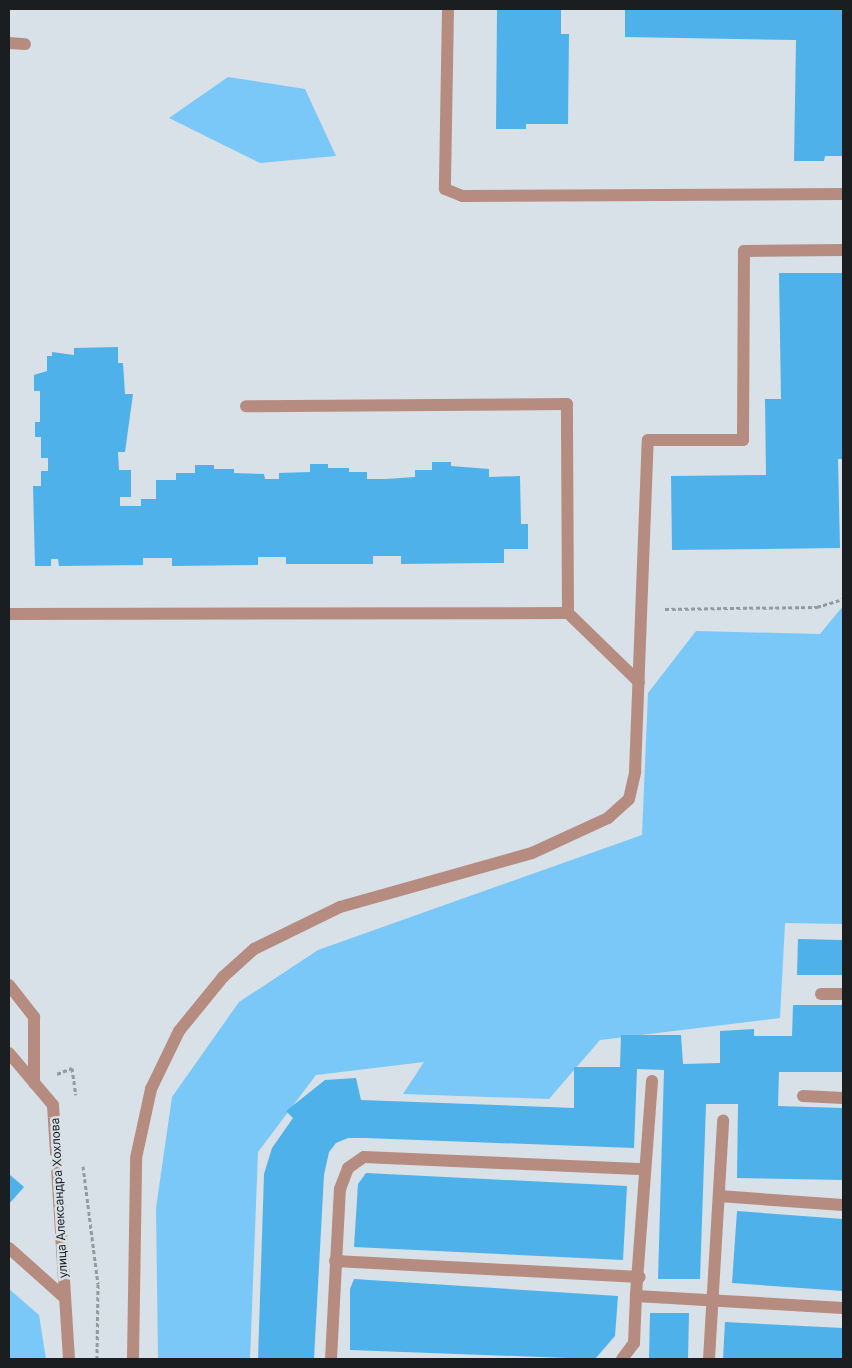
<!DOCTYPE html>
<meta charset="utf-8">
<style>
body{margin:0}
#map{position:relative;width:852px;height:1368px;overflow:hidden;background:#d7e1e7;font-family:Inter,sans-serif}
div>[style]{position:absolute}
[style*='--x']{left:calc(var(--x)*1px);top:calc(var(--y)*1px);width:calc(var(--w)*1px);rotate:calc(var(--a)*1deg)}
.green>*{inset:0;background:#7ac8f7}
.building>*{inset:0;background:#4eb1e9}
.path>*{height:3px;margin-top:-1.5px;transform-origin:0;background:repeating-linear-gradient(90deg,#939b9f 0 4px,transparent 0 6.5px)}
.lane>*{height:12px;margin:-6px;padding:0 6px;transform-origin:6px;border-radius:6px;background:#b78c80}
.street>*{height:12px;margin:-6px;padding:0 6px;transform-origin:6px;border-radius:6px;background:#b78c80}
span{translate:-50% -50%;white-space:nowrap;text-align:center;line-height:1.15;-webkit-text-stroke:5px #d7e1e7;paint-order:stroke}
.street-label{font-size:12px;color:#1a1e20}
.frame{position:absolute;inset:0;border:10px solid #1a1e20;pointer-events:none}
</style>
<div id="map">
<div class="green">
<i style="clip-path:polygon(228px 77px,305px 89px,336px 156px,260px 163px,169px 118px)"></i>
<i style="clip-path:polygon(843px 606px,843px 924px,785px 923px,780px 1018px,600px 1040px,549px 1099px,403px 1094px,424px 1062px,316px 1075px,258px 1152px,250px 1359px,158px 1359px,156px 1208px,172px 1097px,239px 1002px,318px 950px,642px 835px,648px 693px,696px 631px,820px 634px)"></i>
<i style="clip-path:polygon(9px 1289px,39px 1315px,46px 1359px,9px 1359px)"></i>
</div>
<div class="building">
<i style="clip-path:polygon(497px 9px,561px 9px,561px 34px,569px 34px,568px 124px,526px 124px,526px 129px,496px 129px)"></i>
<i style="clip-path:polygon(625px 9px,843px 9px,843px 156px,825px 156px,824px 161px,794px 161px,796px 40px,625px 37px)"></i>
<i style="clip-path:polygon(779px 273px,843px 273px,843px 459px,838px 459px,840px 548px,672px 550px,671px 476px,766px 475px,765px 399px,781px 399px)"></i>
<i style="clip-path:polygon(118px 347px,118px 363px,123px 363px,125px 394px,133px 394px,125px 452px,118px 452px,119px 470px,131px 470px,131px 497px,120px 497px,120px 506px,141px 506px,141px 499px,156px 499px,156px 480px,176px 480px,176px 473px,195px 473px,195px 465px,214px 465px,214px 469px,234px 469px,234px 473px,264px 474px,265px 479px,279px 479px,279px 473px,310px 472px,310px 464px,328px 464px,328px 468px,349px 468px,349px 472px,367px 472px,367px 479px,386px 479px,415px 477px,415px 470px,432px 470px,432px 462px,451px 462px,451px 466px,489px 469px,489px 477px,520px 476px,521px 524px,528px 524px,528px 549px,504px 549px,504px 563px,488px 563px,401px 564px,401px 556px,373px 556px,373px 564px,286px 564px,286px 557px,258px 557px,258px 565px,172px 566px,172px 558px,143px 558px,143px 565px,59px 566px,58px 559px,51px 559px,51px 566px,35px 566px,33px 486px,41px 486px,41px 471px,48px 471px,48px 458px,41px 458px,41px 437px,35px 437px,35px 422px,40px 422px,40px 391px,34px 391px,34px 375px,47px 371px,47px 356px,52px 356px,52px 352px,74px 355px,74px 348px)"></i>
<i style="clip-path:polygon(798px 939px,843px 940px,843px 975px,797px 975px)"></i>
<i style="clip-path:polygon(793px 1005px,843px 1005px,843px 1072px,779px 1072px,778px 1106px,843px 1108px,843px 1180px,737px 1178px,738px 1104px,706px 1104px,700px 1279px,658px 1279px,664px 1070px,637px 1069px,634px 1148px,365px 1138px,348px 1138px,336px 1143px,329px 1152px,324px 1175px,314px 1359px,258px 1359px,264px 1174px,272px 1148px,293px 1118px,286px 1111px,325px 1080px,356px 1078px,361px 1100px,574px 1108px,574px 1067px,620px 1067px,621px 1035px,681px 1035px,683px 1064px,720px 1063px,720px 1031px,754px 1029px,754px 1036px,792px 1036px)"></i>
<i style="clip-path:polygon(366px 1173px,627px 1186px,623px 1260px,354px 1247px,358px 1184px)"></i>
<i style="clip-path:polygon(9px 1174px,24px 1187px,9px 1204px)"></i>
<i style="clip-path:polygon(737px 1211px,843px 1219px,843px 1291px,732px 1283px)"></i>
<i style="clip-path:polygon(354px 1279px,618px 1296px,615px 1336px,595px 1359px,350px 1350px,350px 1289px)"></i>
<i style="clip-path:polygon(650px 1313px,689px 1313px,688px 1359px,649px 1359px)"></i>
<i style="clip-path:polygon(725px 1322px,843px 1328px,843px 1359px,723px 1359px)"></i>
</div>
<div class="path">
<i style="--x:665;--y:609;--w:152;--a:-0.8"></i>
<i style="--x:817;--y:607;--w:27;--a:-17"></i>
<i style="--x:57;--y:1074;--w:16;--a:-22"></i>
<i style="--x:72;--y:1068;--w:27;--a:82"></i>
<i style="--x:83;--y:1166;--w:119;--a:82.8"></i>
<i style="--x:98;--y:1284;--w:75;--a:90.8"></i>
</div>
<div class="lane">
<i style="--x:448;--y:9;--w:180;--a:91"></i>
<i style="--x:445;--y:189;--w:18;--a:22"></i>
<i style="--x:462;--y:196;--w:381;--a:-0.3"></i>
<i style="--x:9;--y:43;--w:16;--a:4"></i>
<i style="--x:568;--y:613;--w:99;--a:44.2"></i>
<i style="--x:9;--y:614;--w:559;--a:-0.1"></i>
<i style="--x:568;--y:613;--w:209;--a:-90.3"></i>
<i style="--x:567;--y:404;--w:321;--a:179.6"></i>
<i style="--x:9;--y:985;--w:41;--a:52"></i>
<i style="--x:34;--y:1017;--w:66;--a:90"></i>
<i style="--x:821;--y:994;--w:22;--a:0"></i>
<i style="--x:652;--y:1081;--w:216;--a:94.3"></i>
<i style="--x:636;--y:1296;--w:207;--a:3.3"></i>
<i style="--x:803;--y:1096;--w:40;--a:2.9"></i>
<i style="--x:719;--y:1196;--w:124;--a:4.2"></i>
<i style="--x:9;--y:1248;--w:75;--a:41.8"></i>
<i style="--x:335;--y:1261;--w:305;--a:3"></i>
<i style="--x:133;--y:1359;--w:201;--a:-89.1"></i>
<i style="--x:136;--y:1158;--w:71;--a:-77.7"></i>
<i style="--x:151;--y:1089;--w:64;--a:-64.2"></i>
<i style="--x:179;--y:1031;--w:70;--a:-50.8"></i>
<i style="--x:223;--y:977;--w:42;--a:-42.1"></i>
<i style="--x:254;--y:949;--w:96;--a:-26"></i>
<i style="--x:340;--y:907;--w:199;--a:-15.7"></i>
<i style="--x:532;--y:853;--w:84;--a:-24.7"></i>
<i style="--x:608;--y:818;--w:28;--a:-42"></i>
<i style="--x:629;--y:799;--w:28;--a:-77"></i>
<i style="--x:635;--y:772;--w:332;--a:-87.8"></i>
<i style="--x:648;--y:440;--w:95;--a:0"></i>
<i style="--x:743;--y:440;--w:189;--a:-89.7"></i>
<i style="--x:744;--y:251;--w:99;--a:-0.6"></i>
<i style="--x:331;--y:1359;--w:170;--a:-87"></i>
<i style="--x:340;--y:1189;--w:22;--a:-69"></i>
<i style="--x:348;--y:1168;--w:19;--a:-35"></i>
<i style="--x:364;--y:1157;--w:280;--a:2.5"></i>
<i style="--x:622;--y:1359;--w:20;--a:-53"></i>
<i style="--x:634;--y:1343;--w:47;--a:-87.6"></i>
<i style="--x:709;--y:1359;--w:239;--a:-86.6"></i>
</div>
<div class="street">
<i style="--x:9;--y:1053;--w:68;--a:49.8"></i>
<i style="--x:53;--y:1105;--w:255;--a:86.4"></i>
</div>
<div class="street-label">
<span style="left:59px;top:1198px;rotate:-93deg">улица Александра Хохлова</span>
</div>
<div class="frame"></div>
</div>
